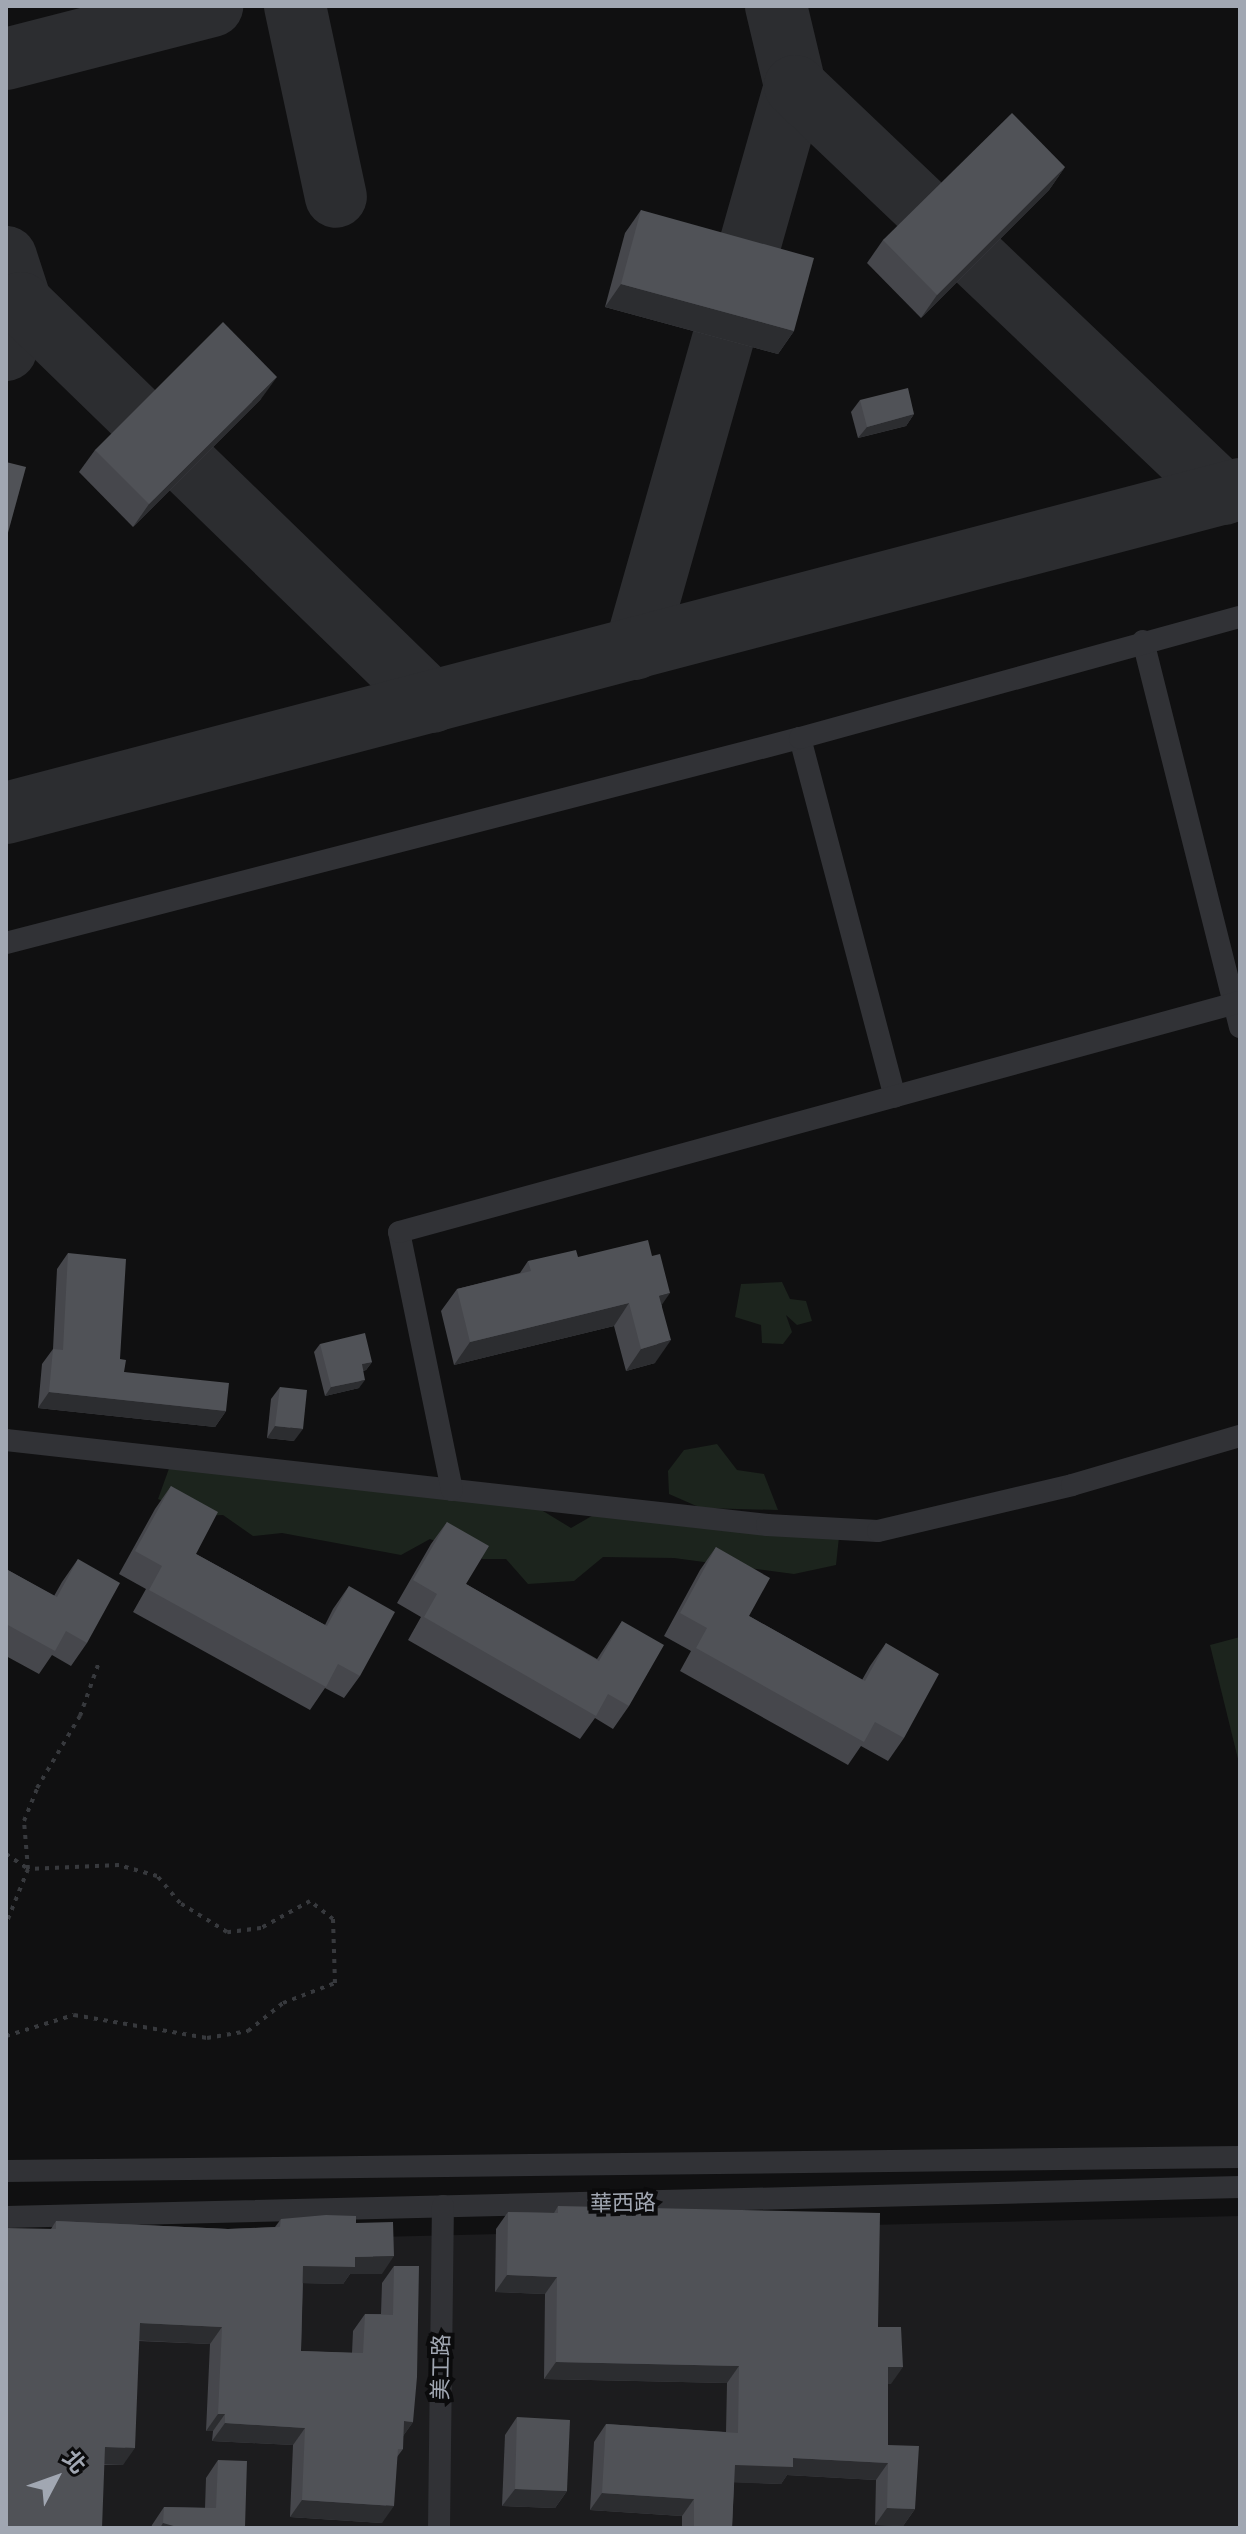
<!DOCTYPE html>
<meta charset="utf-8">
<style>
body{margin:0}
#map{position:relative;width:1246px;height:2534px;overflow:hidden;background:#101011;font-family:"Fira Sans Condensed","Noto Sans TC",sans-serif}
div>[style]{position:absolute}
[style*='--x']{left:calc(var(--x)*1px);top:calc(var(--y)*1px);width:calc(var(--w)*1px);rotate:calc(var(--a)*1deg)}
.built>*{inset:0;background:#1c1c1e}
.green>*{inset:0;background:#1c241d}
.taxiway>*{height:62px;margin:-31px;padding:0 31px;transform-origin:31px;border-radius:31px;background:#2c2d30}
.path>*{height:4px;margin-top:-2px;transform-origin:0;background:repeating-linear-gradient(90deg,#37393d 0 4px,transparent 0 10px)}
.minor>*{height:22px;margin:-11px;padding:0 11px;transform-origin:11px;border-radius:11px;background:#313236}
.wall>*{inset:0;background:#46474c}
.shaded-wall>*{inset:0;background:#2c2d30}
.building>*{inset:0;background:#505257}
span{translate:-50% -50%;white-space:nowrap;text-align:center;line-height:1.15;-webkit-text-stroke:8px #0b0b0c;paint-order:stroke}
.street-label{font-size:22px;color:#a1a7b2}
.frame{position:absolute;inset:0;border:8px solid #a1a7b2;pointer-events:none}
.north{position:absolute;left:16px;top:2438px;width:80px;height:80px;-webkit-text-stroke:6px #0b0b0c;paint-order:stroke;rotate:49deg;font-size:22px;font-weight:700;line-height:32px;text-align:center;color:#a1a7b2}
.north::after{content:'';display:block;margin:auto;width:28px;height:36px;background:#a1a7b2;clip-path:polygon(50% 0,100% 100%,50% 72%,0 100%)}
</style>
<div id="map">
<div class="built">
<i style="clip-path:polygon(1240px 2216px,1240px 2528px,6px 2528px,6px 2246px)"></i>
</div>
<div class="green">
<i style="clip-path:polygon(782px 1282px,790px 1299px,806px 1301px,812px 1321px,797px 1325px,786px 1315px,792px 1332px,783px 1344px,762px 1343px,761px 1325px,735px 1317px,741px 1284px)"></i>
<i style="clip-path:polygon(717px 1444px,737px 1470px,764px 1474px,778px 1510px,701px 1508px,669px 1494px,668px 1471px,684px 1450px)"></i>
<i style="clip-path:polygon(171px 1463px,520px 1497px,571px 1528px,604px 1509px,839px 1537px,836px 1565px,794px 1574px,674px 1558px,603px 1557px,574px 1581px,528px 1584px,506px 1559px,483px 1559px,430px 1539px,401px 1555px,282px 1533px,253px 1536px,223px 1515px,200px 1516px,158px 1499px)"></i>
<i style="clip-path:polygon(1240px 1637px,1240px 1767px,1210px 1645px)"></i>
</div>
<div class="taxiway">
<i style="--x:295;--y:6;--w:195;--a:77.9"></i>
<i style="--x:776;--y:6;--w:82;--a:76.6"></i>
<i style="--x:6;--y:59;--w:213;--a:-14.4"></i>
<i style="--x:6;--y:257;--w:48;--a:71.9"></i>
<i style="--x:6;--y:350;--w:49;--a:-72.3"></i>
<i style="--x:21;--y:303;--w:573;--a:44.15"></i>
<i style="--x:635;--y:649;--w:585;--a:-74.14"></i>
<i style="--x:795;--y:86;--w:592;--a:43.56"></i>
<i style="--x:6;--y:813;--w:1276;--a:-14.71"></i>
</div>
<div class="path">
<i style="--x:6;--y:1854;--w:27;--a:34"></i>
<i style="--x:28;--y:1869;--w:59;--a:111.8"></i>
<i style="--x:6;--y:2036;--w:71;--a:-17.2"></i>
<i style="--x:74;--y:2015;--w:135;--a:9.8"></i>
<i style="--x:207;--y:2038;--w:42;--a:-9.7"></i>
<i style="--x:248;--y:2031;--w:45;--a:-38.7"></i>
<i style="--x:283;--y:2003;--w:56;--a:-21"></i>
<i style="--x:335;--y:1983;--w:64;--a:-91.8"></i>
<i style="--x:333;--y:1919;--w:29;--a:-142"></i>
<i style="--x:310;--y:1901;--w:56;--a:151.1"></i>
<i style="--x:261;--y:1928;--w:34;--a:173"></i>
<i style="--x:227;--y:1932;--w:55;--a:-148.3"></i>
<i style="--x:180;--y:1903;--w:35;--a:-130"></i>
<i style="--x:157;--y:1876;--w:40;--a:-164"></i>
<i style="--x:119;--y:1865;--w:91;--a:177.5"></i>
<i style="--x:28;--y:1869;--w:48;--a:-94.8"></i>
<i style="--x:24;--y:1821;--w:35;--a:-68"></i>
<i style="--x:37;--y:1788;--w:84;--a:-59.2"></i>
<i style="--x:80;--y:1716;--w:57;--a:-70.6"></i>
</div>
<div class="minor">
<i style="--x:1143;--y:641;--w:398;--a:75.9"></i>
<i style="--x:800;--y:738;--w:371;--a:75.2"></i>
<i style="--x:6;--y:943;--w:820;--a:-14.48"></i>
<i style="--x:800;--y:738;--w:456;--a:-15.4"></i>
<i style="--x:6;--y:1440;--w:766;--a:6.37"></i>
<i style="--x:767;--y:1525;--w:111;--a:3.1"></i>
<i style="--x:878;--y:1531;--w:199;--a:-13.3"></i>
<i style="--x:1072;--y:1485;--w:175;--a:-16.3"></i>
<i style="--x:452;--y:1490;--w:263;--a:-101.6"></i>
<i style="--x:399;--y:1232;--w:872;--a:-15.3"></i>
<i style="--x:6;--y:2171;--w:1234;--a:-0.65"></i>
<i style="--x:6;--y:2217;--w:1234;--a:-1.39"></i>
<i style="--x:439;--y:2528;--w:322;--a:-89.3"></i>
</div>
<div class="wall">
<i style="clip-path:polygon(1065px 167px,1049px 190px,921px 318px,867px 263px,883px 240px)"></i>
<i style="clip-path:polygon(641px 210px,794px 331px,778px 354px,605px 307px,625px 233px)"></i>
<i style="clip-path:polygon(261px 399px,133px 527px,79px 472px,95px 450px)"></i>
<i style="clip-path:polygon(860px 400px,914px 414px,906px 426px,858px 438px,851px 412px)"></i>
<i style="clip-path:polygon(68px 1253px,120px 1359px,124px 1372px,226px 1411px,215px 1427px,38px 1408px,42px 1364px,53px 1349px,57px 1269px)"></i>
<i style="clip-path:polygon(578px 1257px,662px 1305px,655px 1363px,626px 1371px,614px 1326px,454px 1365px,441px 1311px,457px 1289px,520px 1273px,528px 1261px)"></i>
<i style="clip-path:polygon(320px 1344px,372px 1362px,366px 1370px,363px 1371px,359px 1388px,325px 1396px,314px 1352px)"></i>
<i style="clip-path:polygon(280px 1387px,294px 1441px,267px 1438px,271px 1399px)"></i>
<i style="clip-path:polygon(171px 1486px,196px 1554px,325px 1625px,333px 1609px,349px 1586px,360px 1676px,344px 1698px,325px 1688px,310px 1710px,133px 1612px,146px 1589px,119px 1574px,155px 1509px)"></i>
<i style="clip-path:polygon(447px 1522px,466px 1584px,597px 1659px,622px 1621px,629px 1706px,613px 1729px,595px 1718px,580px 1739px,408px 1640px,421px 1617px,397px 1603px,431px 1544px)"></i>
<i style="clip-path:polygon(716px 1547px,749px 1616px,862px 1680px,870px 1666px,886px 1643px,904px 1738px,888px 1761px,861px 1746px,848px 1765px,680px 1671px,691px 1651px,664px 1636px,700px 1570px)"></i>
<i style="clip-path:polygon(78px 1559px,87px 1643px,71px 1666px,52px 1655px,39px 1674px,6px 1656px,6px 1569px,54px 1596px,62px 1582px)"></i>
<i style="clip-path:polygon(558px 2206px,878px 2327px,891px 2384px,888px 2384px,888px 2445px,915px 2509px,903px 2526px,875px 2525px,876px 2480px,787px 2475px,781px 2484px,734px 2482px,732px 2528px,682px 2528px,682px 2516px,590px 2510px,594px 2442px,606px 2424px,726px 2432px,727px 2383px,544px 2379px,545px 2294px,495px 2292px,496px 2229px,508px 2212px,554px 2213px)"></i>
<i style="clip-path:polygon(281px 2219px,356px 2223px,382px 2274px,350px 2274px,343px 2284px,303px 2283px,301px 2351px,352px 2353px,353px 2331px,365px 2314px,381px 2314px,382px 2283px,394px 2266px,413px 2422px,403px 2436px,403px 2449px,397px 2457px,382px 2523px,290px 2517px,293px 2445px,212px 2441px,213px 2431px,206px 2431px,210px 2344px,139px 2341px,123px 2465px,104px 2465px,51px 2229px,56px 2221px,228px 2229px,275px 2227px)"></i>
<i style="clip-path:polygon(517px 2417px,567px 2491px,555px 2508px,502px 2506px,505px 2435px)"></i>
<i style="clip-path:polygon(218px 2460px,245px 2527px,244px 2528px,151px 2528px,152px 2525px,164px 2507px,205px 2508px,206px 2478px)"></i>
</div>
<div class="shaded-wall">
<i style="clip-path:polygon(1065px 167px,1049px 190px,921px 318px,937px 295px)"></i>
<i style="clip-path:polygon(621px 284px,794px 331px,778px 354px,605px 307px)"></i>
<i style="clip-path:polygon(277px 377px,261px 399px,133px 527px,149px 504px)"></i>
<i style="clip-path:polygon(914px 414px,906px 426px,858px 438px,867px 427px)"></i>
<i style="clip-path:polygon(670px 1293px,654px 1316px,659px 1296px)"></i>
<i style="clip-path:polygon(629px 1303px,614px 1326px,454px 1365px,470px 1342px)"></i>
<i style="clip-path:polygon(671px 1340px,655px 1363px,626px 1371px,641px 1349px)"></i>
<i style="clip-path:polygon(372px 1362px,366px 1370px,356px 1373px,362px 1364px)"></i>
<i style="clip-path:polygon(365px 1380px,359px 1388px,325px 1396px,331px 1387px)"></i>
<i style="clip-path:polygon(49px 1392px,226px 1411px,215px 1427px,38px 1408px)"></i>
<i style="clip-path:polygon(275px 1426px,303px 1429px,294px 1441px,267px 1438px)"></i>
<i style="clip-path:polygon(394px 2256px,382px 2274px,350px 2274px,343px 2284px,291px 2283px,303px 2266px,355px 2257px)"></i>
<i style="clip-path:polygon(507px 2275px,557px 2277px,545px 2294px,495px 2292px)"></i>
<i style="clip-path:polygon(140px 2323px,222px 2327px,210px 2344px,128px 2340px)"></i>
<i style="clip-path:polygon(556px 2362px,739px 2366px,727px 2383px,544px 2379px)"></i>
<i style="clip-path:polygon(888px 2367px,903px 2367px,891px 2384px,876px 2384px)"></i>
<i style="clip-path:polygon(218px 2414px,225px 2414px,213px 2431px,206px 2431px)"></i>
<i style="clip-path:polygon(404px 2421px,413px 2422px,401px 2439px)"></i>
<i style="clip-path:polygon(225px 2423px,305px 2428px,293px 2445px,212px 2441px)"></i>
<i style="clip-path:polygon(105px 2447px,135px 2448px,123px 2465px,93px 2464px)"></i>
<i style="clip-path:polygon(793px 2458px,888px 2463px,876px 2480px,787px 2475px,781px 2484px,723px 2482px,735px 2465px)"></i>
<i style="clip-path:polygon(515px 2489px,567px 2491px,555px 2508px,502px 2506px)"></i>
<i style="clip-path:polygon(602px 2493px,694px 2499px,682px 2516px,590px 2510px)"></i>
<i style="clip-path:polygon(302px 2500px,394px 2506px,382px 2523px,290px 2517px)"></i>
<i style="clip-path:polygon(887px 2508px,915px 2509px,903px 2526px,875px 2525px)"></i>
<i style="clip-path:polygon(163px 2523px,245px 2527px,244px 2528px,160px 2528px)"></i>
</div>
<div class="building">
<i style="clip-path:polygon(1012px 113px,1065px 167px,937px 295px,883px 240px)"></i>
<i style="clip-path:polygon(641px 210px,814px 258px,794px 331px,621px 284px)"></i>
<i style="clip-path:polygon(223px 322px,277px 377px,149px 504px,95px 450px)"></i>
<i style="clip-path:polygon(908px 388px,914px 414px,867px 427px,860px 400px)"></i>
<i style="clip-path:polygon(6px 462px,26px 467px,6px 540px)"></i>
<i style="clip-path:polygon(648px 1240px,652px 1256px,660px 1254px,670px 1293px,659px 1296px,671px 1340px,641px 1349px,629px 1303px,470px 1342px,457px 1289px,531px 1271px,528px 1261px,576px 1250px,578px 1257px)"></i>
<i style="clip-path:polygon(68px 1253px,126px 1259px,120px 1359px,126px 1360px,124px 1372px,229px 1383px,226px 1411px,49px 1392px,53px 1349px,63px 1350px)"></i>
<i style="clip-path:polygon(365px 1333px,372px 1362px,362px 1364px,365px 1380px,331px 1387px,320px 1344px)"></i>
<i style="clip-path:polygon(280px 1387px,307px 1390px,303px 1429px,275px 1426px)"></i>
<i style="clip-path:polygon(171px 1486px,218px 1512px,196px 1554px,327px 1626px,349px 1586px,395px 1612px,360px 1676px,338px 1664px,326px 1687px,149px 1590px,162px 1566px,135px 1551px)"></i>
<i style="clip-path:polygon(447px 1522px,489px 1546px,466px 1584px,599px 1661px,622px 1621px,664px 1645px,629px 1706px,608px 1694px,596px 1716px,424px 1617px,437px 1594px,413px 1580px)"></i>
<i style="clip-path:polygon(716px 1547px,770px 1578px,749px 1616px,865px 1681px,886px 1643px,939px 1674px,904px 1738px,875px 1722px,864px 1742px,696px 1648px,707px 1628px,680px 1613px)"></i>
<i style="clip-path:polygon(78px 1559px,120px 1583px,87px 1643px,66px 1631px,55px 1651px,6px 1624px,6px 1569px,57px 1597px)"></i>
<i style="clip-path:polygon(558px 2206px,880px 2213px,878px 2327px,901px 2327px,903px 2367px,888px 2367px,888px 2445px,919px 2446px,915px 2509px,887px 2508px,888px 2463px,793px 2458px,793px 2467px,735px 2465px,732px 2528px,694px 2528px,694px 2499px,602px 2493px,606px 2424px,738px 2433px,739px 2366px,556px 2362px,557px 2277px,507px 2275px,508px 2212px,558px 2213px)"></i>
<i style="clip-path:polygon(326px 2215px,356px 2216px,356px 2223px,393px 2222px,394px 2256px,355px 2257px,355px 2267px,303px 2266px,301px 2351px,363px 2353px,365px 2314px,393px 2315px,394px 2266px,419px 2266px,417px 2377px,413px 2422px,404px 2421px,403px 2449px,398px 2449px,394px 2506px,302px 2500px,305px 2428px,225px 2423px,225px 2414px,218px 2414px,222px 2327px,140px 2323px,135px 2448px,105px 2447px,102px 2528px,26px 2528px,6px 2527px,6px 2228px,56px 2229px,56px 2221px,228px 2229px,280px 2227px,281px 2219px)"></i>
<i style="clip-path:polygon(517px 2417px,570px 2420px,567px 2491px,515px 2489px)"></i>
<i style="clip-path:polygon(218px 2460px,247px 2461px,245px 2527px,177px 2527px,163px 2523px,164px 2507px,216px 2508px)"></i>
</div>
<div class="street-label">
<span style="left:623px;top:2203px;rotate:-1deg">華西路</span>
<span style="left:441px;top:2367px;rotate:-89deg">美工路</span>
</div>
<div class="frame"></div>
<div class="north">北</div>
</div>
